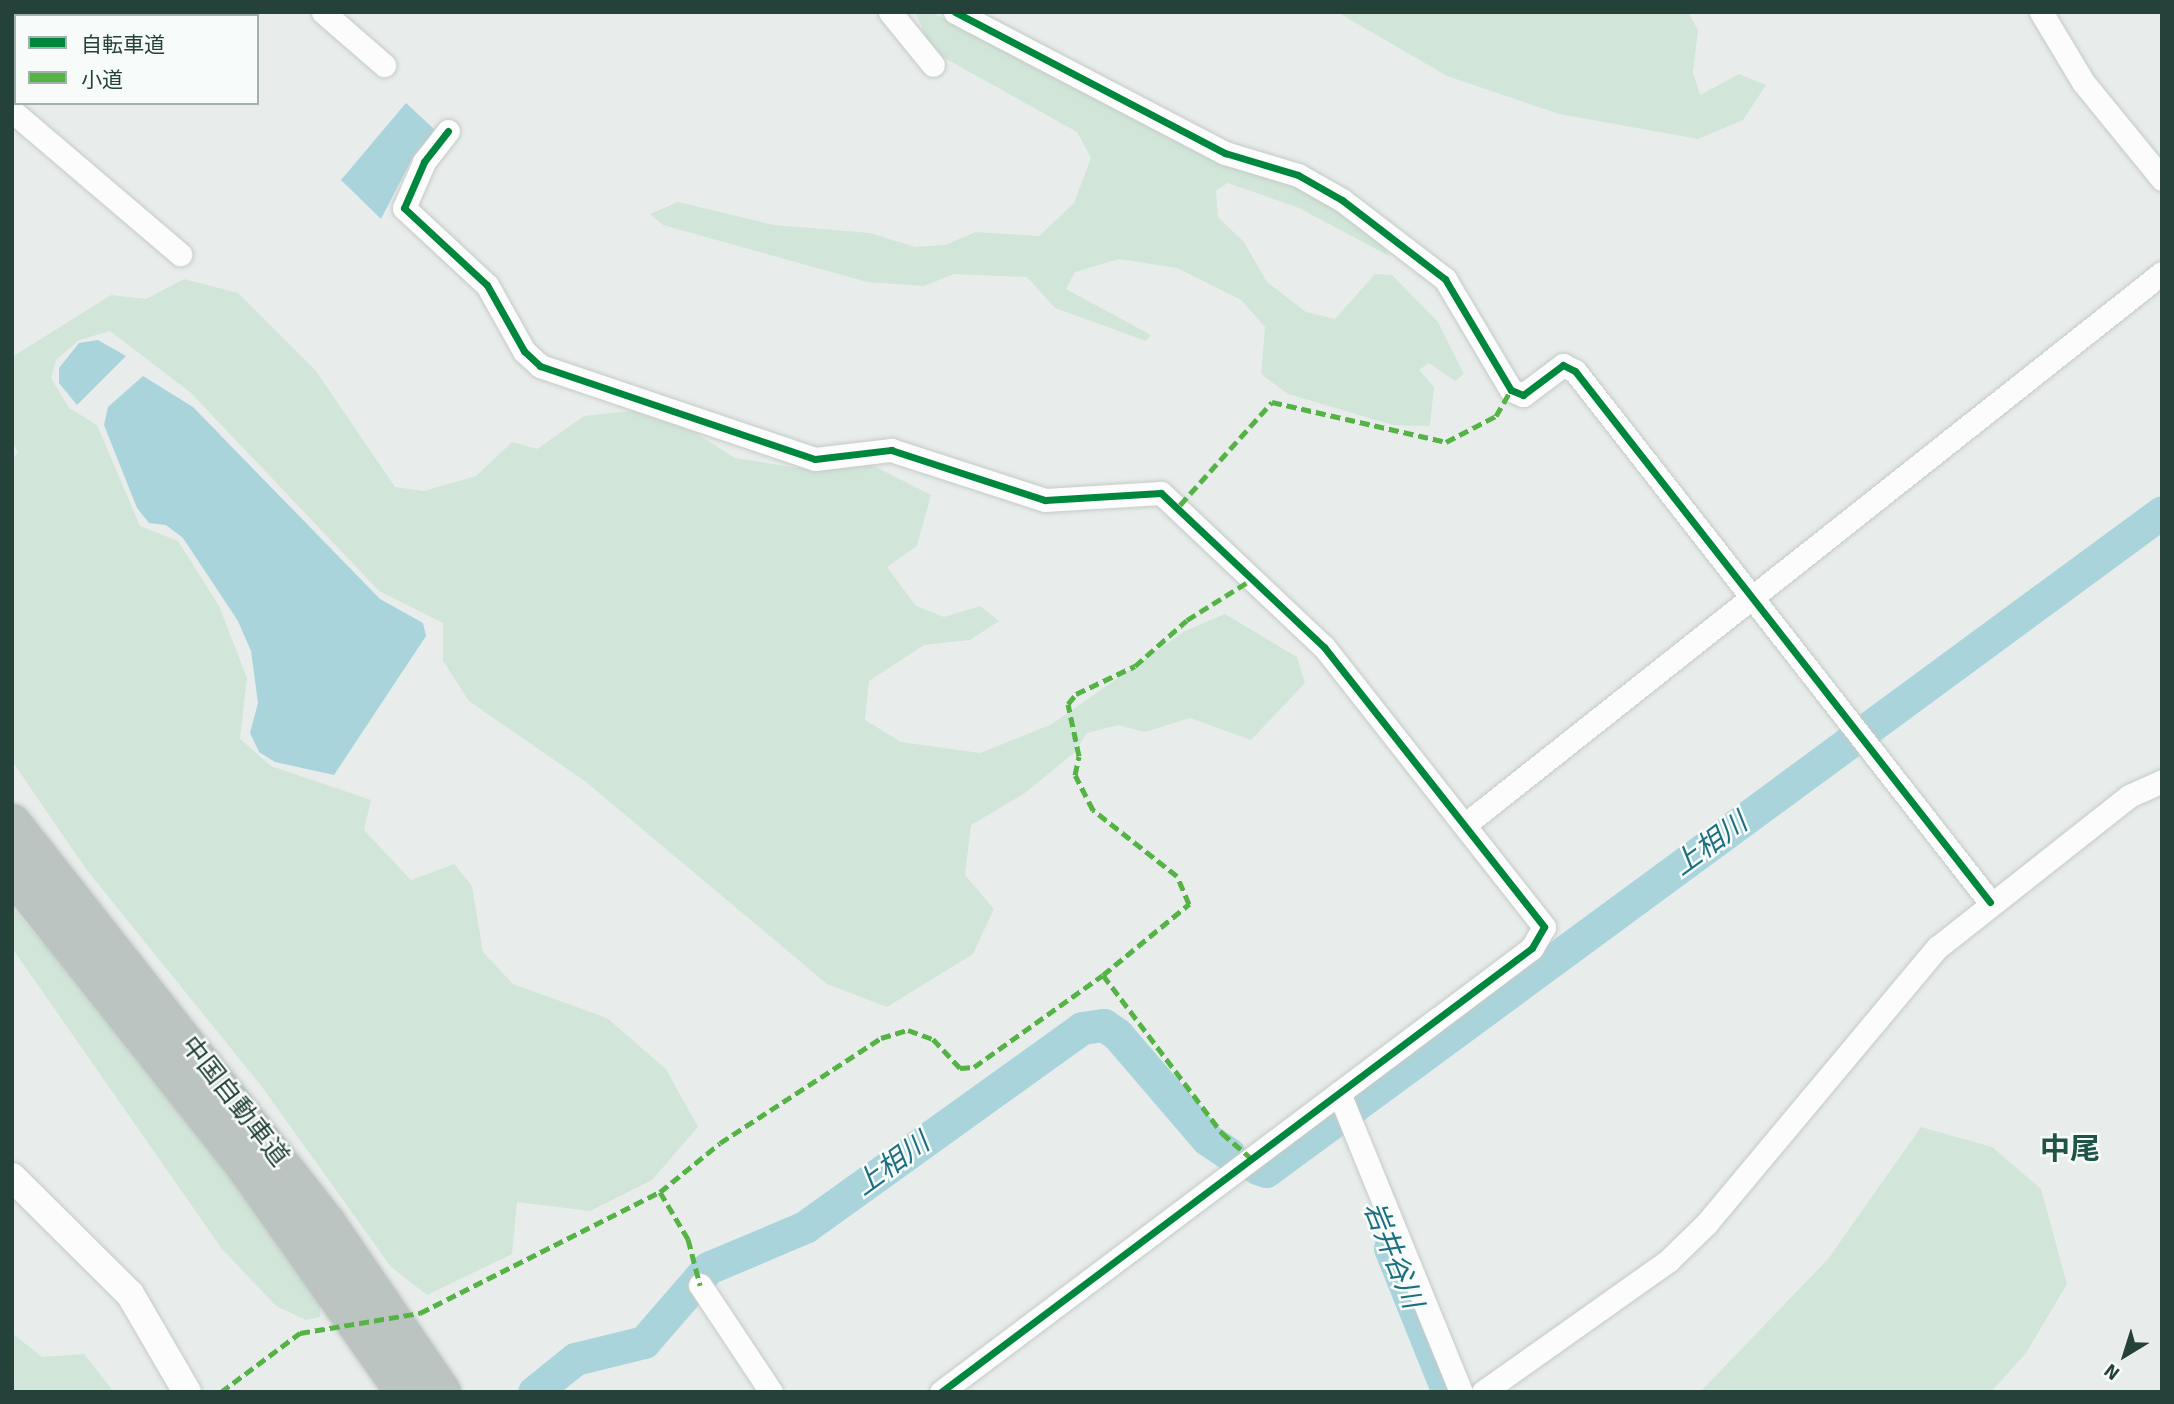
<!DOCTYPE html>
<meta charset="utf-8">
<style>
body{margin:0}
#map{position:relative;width:2174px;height:1404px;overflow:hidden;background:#e8edeb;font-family:Signika,"Noto Sans JP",sans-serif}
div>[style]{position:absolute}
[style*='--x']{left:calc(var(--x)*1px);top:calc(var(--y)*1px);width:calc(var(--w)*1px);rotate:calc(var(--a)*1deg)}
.green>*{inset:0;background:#d1e6d8}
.water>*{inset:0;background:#a9d4db}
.river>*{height:33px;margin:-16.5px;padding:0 16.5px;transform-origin:16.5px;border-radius:16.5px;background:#a9d4db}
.roads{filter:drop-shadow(0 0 2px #c5cac8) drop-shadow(0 0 2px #c5cac8)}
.minor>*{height:23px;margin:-11.5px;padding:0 11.5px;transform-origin:11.5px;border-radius:11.5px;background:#fcfcfc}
.tertiary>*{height:28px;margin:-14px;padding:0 14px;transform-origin:14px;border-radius:14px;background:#fcfcfc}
.motorway>*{height:38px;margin:-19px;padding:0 19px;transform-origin:19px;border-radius:19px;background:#bcc4c2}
.quiet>*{height:5px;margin-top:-2.5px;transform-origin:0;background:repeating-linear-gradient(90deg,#55b346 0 10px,transparent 0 15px)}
.cycleway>*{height:7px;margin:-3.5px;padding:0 3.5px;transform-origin:3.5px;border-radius:3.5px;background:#00873e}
span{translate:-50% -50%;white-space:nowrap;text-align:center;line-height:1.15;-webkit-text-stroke:5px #f7fbf9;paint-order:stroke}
.street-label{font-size:26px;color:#24423a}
.water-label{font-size:28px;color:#1c6f80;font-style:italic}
.quarter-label{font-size:30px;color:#1f5548;font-weight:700}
.frame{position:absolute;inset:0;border:14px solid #24423a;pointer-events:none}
.legend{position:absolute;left:14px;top:14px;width:245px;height:91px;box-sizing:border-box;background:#f7fbf9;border:2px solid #a3b1ad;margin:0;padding:9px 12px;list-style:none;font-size:21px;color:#24423a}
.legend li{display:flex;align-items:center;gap:14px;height:35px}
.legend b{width:35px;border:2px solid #a3b1ad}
.north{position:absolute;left:2090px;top:1320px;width:70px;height:70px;-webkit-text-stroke:5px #f7fbf9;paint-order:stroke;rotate:218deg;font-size:19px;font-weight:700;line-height:28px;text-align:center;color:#24423a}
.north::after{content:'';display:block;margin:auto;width:24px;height:32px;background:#24423a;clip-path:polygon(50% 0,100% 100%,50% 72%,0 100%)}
</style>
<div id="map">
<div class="green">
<i style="clip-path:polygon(915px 12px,931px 12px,1196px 147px,1307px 189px,1383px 241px,1389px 256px,1299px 208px,1228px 183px,1216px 190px,1218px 217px,1244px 242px,1267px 282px,1306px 312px,1335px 319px,1375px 274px,1392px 275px,1438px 322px,1464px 374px,1455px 381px,1429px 363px,1419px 370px,1434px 387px,1430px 426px,1393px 425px,1288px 394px,1261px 374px,1265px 327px,1241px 300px,1177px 268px,1119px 259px,1075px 272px,1066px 289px,1151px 335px,1146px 341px,1055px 308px,1027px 277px,954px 274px,924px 286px,867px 282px,663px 225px,650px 214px,678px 202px,774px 225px,870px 233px,915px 247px,945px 245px,976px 232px,1039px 236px,1074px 203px,1091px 158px,1077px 132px,932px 51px)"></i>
<i style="clip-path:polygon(1337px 12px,1688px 12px,1698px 30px,1693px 72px,1700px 95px,1739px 74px,1766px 85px,1743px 120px,1698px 139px,1559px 114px,1447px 76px)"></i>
<i style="clip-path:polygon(184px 279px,238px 293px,316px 371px,395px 487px,424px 491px,476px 476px,512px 442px,537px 449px,584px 416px,631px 411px,694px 432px,735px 458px,811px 470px,866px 462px,931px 495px,917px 546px,887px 567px,916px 606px,944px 617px,980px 606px,999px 621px,970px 640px,924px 645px,869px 681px,865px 720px,901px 742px,980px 753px,1052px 724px,1185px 631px,1225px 614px,1297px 657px,1305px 683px,1251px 740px,1190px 718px,1145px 732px,1118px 725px,1087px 733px,1074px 753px,1025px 793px,971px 825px,965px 875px,994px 909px,973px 954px,887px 1007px,827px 984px,586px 782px,469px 701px,443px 661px,443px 623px,379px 591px,191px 393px,110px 331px,79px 340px,56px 360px,51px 378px,69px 408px,97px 425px,140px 526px,178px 541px,219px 606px,247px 678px,240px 739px,271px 766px,371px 800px,364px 830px,411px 880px,454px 864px,472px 886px,483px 952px,513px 984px,607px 1018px,666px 1069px,698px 1127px,652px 1180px,590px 1211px,517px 1202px,512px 1254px,427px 1295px,391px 1267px,262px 1087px,86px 869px,12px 761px,12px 459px,18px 452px,12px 441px,12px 357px,111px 295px,146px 299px)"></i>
<i style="clip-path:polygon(12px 908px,131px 1043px,321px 1299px,320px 1317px,306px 1320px,276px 1306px,222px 1249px,12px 948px)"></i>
<i style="clip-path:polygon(1921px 1127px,1992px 1147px,2041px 1189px,2067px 1284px,2026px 1353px,1991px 1392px,1700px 1392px,1828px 1259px)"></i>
<i style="clip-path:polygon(12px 1333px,42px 1357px,84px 1354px,114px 1392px,12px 1392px)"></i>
</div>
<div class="water">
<i style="clip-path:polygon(406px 103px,435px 130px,413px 157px,381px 219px,341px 180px)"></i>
<i style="clip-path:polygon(98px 340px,126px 356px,77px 405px,59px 383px,59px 368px,79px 343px)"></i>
<i style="clip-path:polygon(143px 376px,193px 407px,380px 599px,423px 623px,426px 636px,334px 775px,275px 762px,259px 752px,250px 733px,258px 703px,251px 651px,238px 621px,183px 538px,166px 525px,149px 523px,137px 508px,104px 425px,108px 407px)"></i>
</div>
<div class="river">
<i style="--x:1257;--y:1168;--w:9;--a:18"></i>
<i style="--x:1266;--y:1171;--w:1112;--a:-36.33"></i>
<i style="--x:1390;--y:1248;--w:155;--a:68.1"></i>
<i style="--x:534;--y:1392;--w:53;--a:-38.8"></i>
<i style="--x:575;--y:1359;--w:71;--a:-13.8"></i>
<i style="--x:644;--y:1342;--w:98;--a:-49.1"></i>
<i style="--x:708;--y:1268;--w:105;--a:-22.9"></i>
<i style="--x:805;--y:1227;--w:341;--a:-35.7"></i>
<i style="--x:1082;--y:1028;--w:22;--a:-8"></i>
<i style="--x:1104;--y:1025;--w:16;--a:35"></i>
<i style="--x:1117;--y:1034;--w:138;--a:49.4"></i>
<i style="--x:1207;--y:1139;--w:27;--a:34"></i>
</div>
<div class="roads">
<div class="minor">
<i style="--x:323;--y:12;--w:81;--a:41"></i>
<i style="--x:890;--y:12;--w:68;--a:50.9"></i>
<i style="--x:955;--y:12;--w:305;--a:27.6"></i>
<i style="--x:1225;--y:153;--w:76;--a:16.8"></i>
<i style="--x:1298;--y:175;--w:51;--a:29.6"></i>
<i style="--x:1342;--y:200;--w:130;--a:37.5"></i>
<i style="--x:1445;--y:279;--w:129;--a:59.3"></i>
<i style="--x:1511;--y:390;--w:13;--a:23"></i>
<i style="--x:1523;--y:395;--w:50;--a:-36.9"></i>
<i style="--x:1563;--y:365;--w:13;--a:27"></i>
<i style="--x:1575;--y:371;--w:674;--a:51.99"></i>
<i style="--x:2041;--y:12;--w:82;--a:59"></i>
<i style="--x:2083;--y:82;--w:125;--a:50.8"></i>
<i style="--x:12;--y:111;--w:221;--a:40.4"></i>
<i style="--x:448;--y:131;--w:39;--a:128"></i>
<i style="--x:424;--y:162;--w:50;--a:113.5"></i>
<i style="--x:404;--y:208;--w:113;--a:42.9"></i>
<i style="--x:487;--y:285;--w:76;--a:60.7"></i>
<i style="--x:524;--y:351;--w:22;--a:43"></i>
<i style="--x:540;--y:366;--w:290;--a:18.7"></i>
<i style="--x:815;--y:459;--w:77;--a:-6.8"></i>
<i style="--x:891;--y:450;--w:162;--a:18"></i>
<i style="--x:1045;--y:500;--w:116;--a:-3.5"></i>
<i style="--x:1161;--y:493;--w:224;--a:43.4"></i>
<i style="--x:1324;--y:647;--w:356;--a:51.8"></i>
<i style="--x:1544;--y:927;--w:24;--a:120"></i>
<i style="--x:1532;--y:948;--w:739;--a:143.08"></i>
<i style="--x:1467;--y:823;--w:886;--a:-38.36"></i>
<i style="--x:1339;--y:1093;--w:323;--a:67.8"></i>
<i style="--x:700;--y:1285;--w:128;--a:56.4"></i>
<i style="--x:1483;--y:1392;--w:227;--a:-35.3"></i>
<i style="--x:1668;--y:1261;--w:53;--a:-44.2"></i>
<i style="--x:1706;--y:1224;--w:361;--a:-50.1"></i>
<i style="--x:1938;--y:947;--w:243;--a:-38.3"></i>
<i style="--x:2129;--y:796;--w:36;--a:-24"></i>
</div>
<div class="tertiary">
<i style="--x:12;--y:1177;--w:166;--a:44.8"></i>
<i style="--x:130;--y:1294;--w:113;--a:59.8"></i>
</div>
<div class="motorway">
<i style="--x:12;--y:823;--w:508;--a:51.8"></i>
<i style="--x:326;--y:1222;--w:206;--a:55.7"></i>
<i style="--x:12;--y:872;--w:370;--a:51.6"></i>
<i style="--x:242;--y:1162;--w:281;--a:54.8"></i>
</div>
</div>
<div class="quiet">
<i style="--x:1180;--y:505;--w:138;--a:-48.2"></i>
<i style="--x:1272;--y:402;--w:179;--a:12.9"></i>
<i style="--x:1446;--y:442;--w:56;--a:-27.5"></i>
<i style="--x:1496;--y:416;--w:30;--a:-60"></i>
<i style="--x:1103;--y:975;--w:112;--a:-39.5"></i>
<i style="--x:1189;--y:904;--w:30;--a:-113"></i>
<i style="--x:1177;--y:876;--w:107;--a:-141.8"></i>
<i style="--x:1093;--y:810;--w:39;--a:-117"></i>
<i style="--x:1075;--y:775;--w:19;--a:-78"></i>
<i style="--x:1079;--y:756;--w:53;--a:-101.9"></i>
<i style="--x:1068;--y:704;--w:13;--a:-51"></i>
<i style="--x:1076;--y:694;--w:65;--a:-25.4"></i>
<i style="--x:1135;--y:666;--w:69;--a:-41.5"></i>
<i style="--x:1187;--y:620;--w:79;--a:-32.1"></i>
<i style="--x:660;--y:1192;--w:77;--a:-39.2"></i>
<i style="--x:720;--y:1143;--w:192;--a:-33.1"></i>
<i style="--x:881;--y:1038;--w:28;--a:-17"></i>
<i style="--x:908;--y:1030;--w:27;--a:20"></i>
<i style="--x:933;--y:1039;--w:40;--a:47"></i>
<i style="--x:960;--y:1068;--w:14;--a:-4"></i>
<i style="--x:974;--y:1067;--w:158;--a:-35.5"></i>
<i style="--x:1103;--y:975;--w:198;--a:53"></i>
<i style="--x:1222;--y:1133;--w:38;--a:41"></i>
<i style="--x:221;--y:1392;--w:99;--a:-36.8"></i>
<i style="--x:300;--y:1333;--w:122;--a:-9.5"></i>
<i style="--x:420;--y:1313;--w:269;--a:-26.8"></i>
<i style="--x:660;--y:1192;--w:55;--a:59.2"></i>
<i style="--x:688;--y:1239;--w:48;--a:75.4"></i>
</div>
<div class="cycleway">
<i style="--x:955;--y:12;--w:305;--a:27.6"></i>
<i style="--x:1225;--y:153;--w:76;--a:16.8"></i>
<i style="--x:1298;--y:175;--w:51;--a:29.6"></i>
<i style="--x:1342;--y:200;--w:130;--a:37.5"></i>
<i style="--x:1445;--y:279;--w:129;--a:59.3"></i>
<i style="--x:1511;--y:390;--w:13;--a:23"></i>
<i style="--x:1523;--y:395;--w:50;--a:-36.9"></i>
<i style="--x:1563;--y:365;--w:13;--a:27"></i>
<i style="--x:1575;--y:371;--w:674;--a:51.99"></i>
<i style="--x:448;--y:131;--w:39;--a:128"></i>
<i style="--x:424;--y:162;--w:50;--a:113.5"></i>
<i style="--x:404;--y:208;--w:113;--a:42.9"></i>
<i style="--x:487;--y:285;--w:76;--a:60.7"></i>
<i style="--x:524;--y:351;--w:22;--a:43"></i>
<i style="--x:540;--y:366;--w:290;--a:18.7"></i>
<i style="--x:815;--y:459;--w:77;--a:-6.8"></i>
<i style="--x:891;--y:450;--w:162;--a:18"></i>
<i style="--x:1045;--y:500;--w:116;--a:-3.5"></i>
<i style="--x:1161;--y:493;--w:224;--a:43.4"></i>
<i style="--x:1324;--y:647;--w:356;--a:51.8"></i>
<i style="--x:1544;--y:927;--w:24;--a:120"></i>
<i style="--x:1532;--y:948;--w:739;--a:143.08"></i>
</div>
<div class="street-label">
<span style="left:234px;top:1102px;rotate:52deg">中国自動車道</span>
</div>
<div class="water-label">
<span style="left:1710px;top:844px;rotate:-36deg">上相川</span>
<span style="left:892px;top:1164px;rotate:-36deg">上相川</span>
<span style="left:1393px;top:1255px;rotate:68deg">岩井谷川</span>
</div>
<div class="quarter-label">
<span style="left:2070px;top:1150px">中尾</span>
</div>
<div class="frame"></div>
<ul class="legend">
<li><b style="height:9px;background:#00873e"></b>自転車道</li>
<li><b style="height:9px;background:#55b346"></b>小道</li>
</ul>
<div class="north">N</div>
</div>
